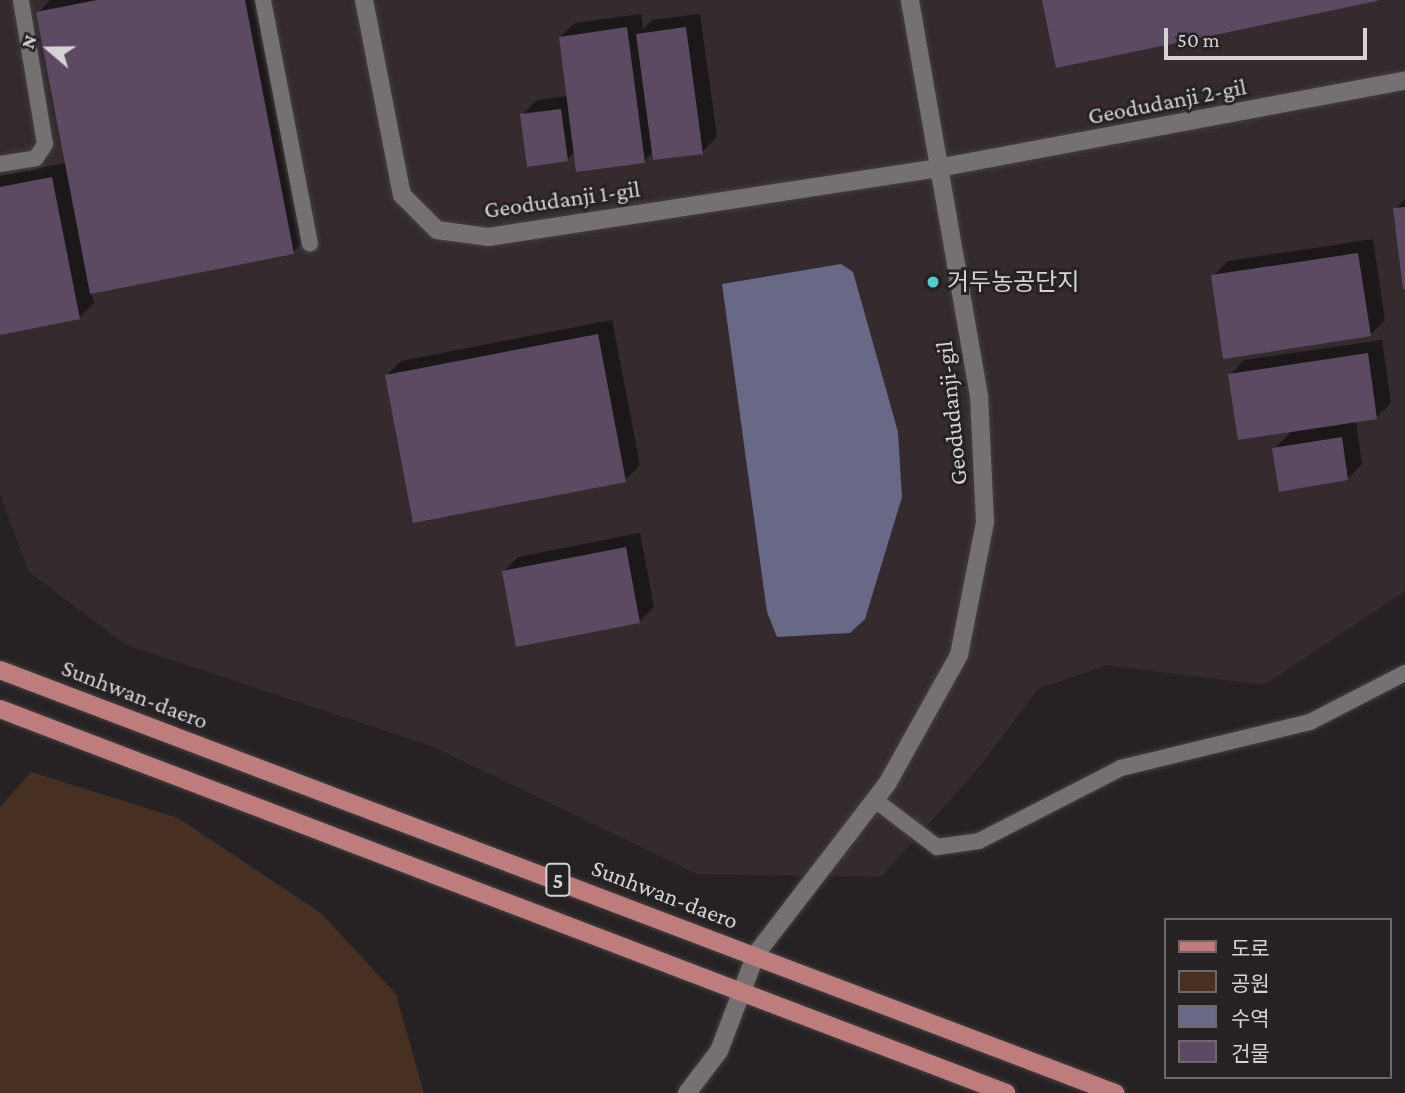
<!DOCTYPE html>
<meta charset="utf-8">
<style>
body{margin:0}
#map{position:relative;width:1405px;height:1093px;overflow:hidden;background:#262224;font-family:"Crimson Pro","Noto Sans KR",serif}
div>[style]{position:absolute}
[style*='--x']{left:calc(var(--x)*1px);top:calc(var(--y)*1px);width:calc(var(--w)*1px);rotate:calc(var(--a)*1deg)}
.built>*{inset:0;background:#352b2f}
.green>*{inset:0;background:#473022}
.water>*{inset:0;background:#686887}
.shadow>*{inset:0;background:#0007}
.building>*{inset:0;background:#5c4a63}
.roads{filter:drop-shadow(0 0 2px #434041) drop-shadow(0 0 2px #434041)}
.service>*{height:16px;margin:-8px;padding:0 8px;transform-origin:8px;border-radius:8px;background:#757072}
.minor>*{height:18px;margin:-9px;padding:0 9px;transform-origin:9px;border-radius:9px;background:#757072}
.primary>*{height:18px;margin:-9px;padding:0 9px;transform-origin:9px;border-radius:9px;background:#bf7c7c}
.dots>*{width:19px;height:19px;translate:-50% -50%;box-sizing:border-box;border:4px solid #262224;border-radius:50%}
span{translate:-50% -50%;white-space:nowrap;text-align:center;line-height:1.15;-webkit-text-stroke:6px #262224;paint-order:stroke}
.shield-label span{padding:2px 5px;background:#262224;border:2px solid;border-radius:5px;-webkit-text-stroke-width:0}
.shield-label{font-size:23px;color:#d6d3d5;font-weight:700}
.street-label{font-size:24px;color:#d6d3d5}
.poi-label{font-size:24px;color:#d6d3d5}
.left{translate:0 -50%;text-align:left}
.legend{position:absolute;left:1164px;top:918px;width:228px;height:161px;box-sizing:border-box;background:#262224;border:2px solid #6c696b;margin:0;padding:9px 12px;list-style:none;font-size:21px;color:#d6d3d5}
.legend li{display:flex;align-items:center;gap:14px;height:35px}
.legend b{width:35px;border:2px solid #6c696b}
.north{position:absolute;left:14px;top:14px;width:70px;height:70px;-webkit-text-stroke:5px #262224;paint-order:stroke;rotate:290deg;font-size:19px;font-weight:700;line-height:28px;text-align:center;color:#d6d3d5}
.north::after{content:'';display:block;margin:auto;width:24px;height:32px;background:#d6d3d5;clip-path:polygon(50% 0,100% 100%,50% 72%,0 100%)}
.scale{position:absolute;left:1164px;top:28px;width:203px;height:32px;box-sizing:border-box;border:4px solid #d6d3d5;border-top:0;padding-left:9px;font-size:21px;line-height:24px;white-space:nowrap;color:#d6d3d5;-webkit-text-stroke:5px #262224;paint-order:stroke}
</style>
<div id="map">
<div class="built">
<i style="clip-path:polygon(0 0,1405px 0,1405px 591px,1264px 685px,1106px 665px,1038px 689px,976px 771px,881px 877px,697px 874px,432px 746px,126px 645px,29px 572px,0 494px)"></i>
</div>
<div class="green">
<i style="clip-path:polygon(31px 772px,178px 818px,321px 913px,396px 994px,424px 1093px,0 1093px,0 807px)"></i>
</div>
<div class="water">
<i style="clip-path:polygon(841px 264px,853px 272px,898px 432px,902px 497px,865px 619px,850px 633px,777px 637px,767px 612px,722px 284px)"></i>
</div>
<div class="shadow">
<i style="clip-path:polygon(50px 0,262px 0,308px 238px,293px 252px,91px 292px,94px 303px,79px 318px,0 333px,0 176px,66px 163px,38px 13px)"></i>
<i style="clip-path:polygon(641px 14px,643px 29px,652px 20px,700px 14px,717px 137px,702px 152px,653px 152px,644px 161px,575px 151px,567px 160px,522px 115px,537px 100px,568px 96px,560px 37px,575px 23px)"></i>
<i style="clip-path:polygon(1405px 199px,1405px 288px,1395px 209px)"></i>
<i style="clip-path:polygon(1373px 239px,1385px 320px,1370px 335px,1213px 276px,1228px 261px)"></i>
<i style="clip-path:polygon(612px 320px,640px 465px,625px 480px,387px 375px,401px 361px)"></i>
<i style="clip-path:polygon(1382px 340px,1391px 403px,1376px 418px,1356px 421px,1362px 464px,1347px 479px,1274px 449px,1293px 430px,1230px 375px,1244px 360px)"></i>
<i style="clip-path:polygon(640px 533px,654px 607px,639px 622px,504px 571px,518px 557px)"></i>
</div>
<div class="building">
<i style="clip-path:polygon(97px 0,245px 0,294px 254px,90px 294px,36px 12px)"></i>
<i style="clip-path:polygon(1042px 0,1377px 0,1377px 1px,1056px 68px)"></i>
<i style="clip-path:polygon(627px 27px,645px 163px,576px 172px,559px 37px)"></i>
<i style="clip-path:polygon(686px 27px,703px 154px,653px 160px,636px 34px)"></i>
<i style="clip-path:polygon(561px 109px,568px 161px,527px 167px,520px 114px)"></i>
<i style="clip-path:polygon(52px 177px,80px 319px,0 335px,0 187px)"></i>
<i style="clip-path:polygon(1405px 207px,1405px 289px,1403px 289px,1393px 208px)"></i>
<i style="clip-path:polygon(1358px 253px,1371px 336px,1223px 359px,1211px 275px)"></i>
<i style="clip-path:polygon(598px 334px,626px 482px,413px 523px,385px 375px)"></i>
<i style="clip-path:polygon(1368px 353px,1377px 419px,1238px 440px,1228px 374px)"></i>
<i style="clip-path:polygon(1342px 437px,1348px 480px,1279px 492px,1272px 448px)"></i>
<i style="clip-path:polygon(626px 547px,640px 623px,516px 647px,502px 571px)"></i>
</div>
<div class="roads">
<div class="service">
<i style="--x:263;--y:0;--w:248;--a:79.1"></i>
<i style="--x:0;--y:164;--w:36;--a:-9"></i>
<i style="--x:36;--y:158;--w:17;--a:-57"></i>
<i style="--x:45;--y:144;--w:146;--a:-99.5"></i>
<i style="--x:875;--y:800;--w:78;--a:37.2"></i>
<i style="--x:937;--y:847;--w:42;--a:-8.1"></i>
<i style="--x:979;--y:841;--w:160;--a:-27.2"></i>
<i style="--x:1121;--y:768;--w:195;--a:-13.7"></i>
<i style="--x:1310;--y:722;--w:107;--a:-27.3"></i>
</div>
<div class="minor">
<i style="--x:364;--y:0;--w:199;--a:79"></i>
<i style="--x:402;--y:195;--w:49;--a:45"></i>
<i style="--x:437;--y:230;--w:51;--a:7.8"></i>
<i style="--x:488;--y:237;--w:455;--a:-8.7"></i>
<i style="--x:938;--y:168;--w:475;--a:-10.6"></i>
<i style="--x:687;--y:1093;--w:53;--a:-52.7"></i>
<i style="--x:719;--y:1051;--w:104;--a:-69.1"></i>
<i style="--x:756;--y:954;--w:215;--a:-52.4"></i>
<i style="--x:887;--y:784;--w:148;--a:-60.8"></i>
<i style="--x:959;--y:655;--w:136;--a:-78.9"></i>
<i style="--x:985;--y:522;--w:126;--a:-92.7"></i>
<i style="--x:979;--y:396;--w:402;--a:-99.9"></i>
</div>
<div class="primary">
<i style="--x:0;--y:670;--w:1193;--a:20.78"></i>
<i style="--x:0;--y:709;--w:1077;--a:20.89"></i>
</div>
</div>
<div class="dots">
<i style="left:933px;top:282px;background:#55cec5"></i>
</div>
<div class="shield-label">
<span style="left:558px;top:880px">5</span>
</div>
<div class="street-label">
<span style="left:1167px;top:101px;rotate:-11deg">Geodudanji 2-gil</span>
<span style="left:562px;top:199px;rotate:-8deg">Geodudanji 1-gil</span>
<span style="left:951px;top:413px;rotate:-96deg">Geodudanji-gil</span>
<span style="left:135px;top:694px;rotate:21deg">Sunhwan-daero</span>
<span style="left:665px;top:894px;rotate:21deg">Sunhwan-daero</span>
</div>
<div class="poi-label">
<span class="left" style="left:947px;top:282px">거두농공단지</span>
</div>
<ul class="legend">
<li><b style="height:9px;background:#bf7c7c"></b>도로</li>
<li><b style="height:19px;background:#473022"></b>공원</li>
<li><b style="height:19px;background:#686887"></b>수역</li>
<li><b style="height:19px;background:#5c4a63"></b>건물</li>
</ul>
<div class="north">N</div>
<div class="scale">50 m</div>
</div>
